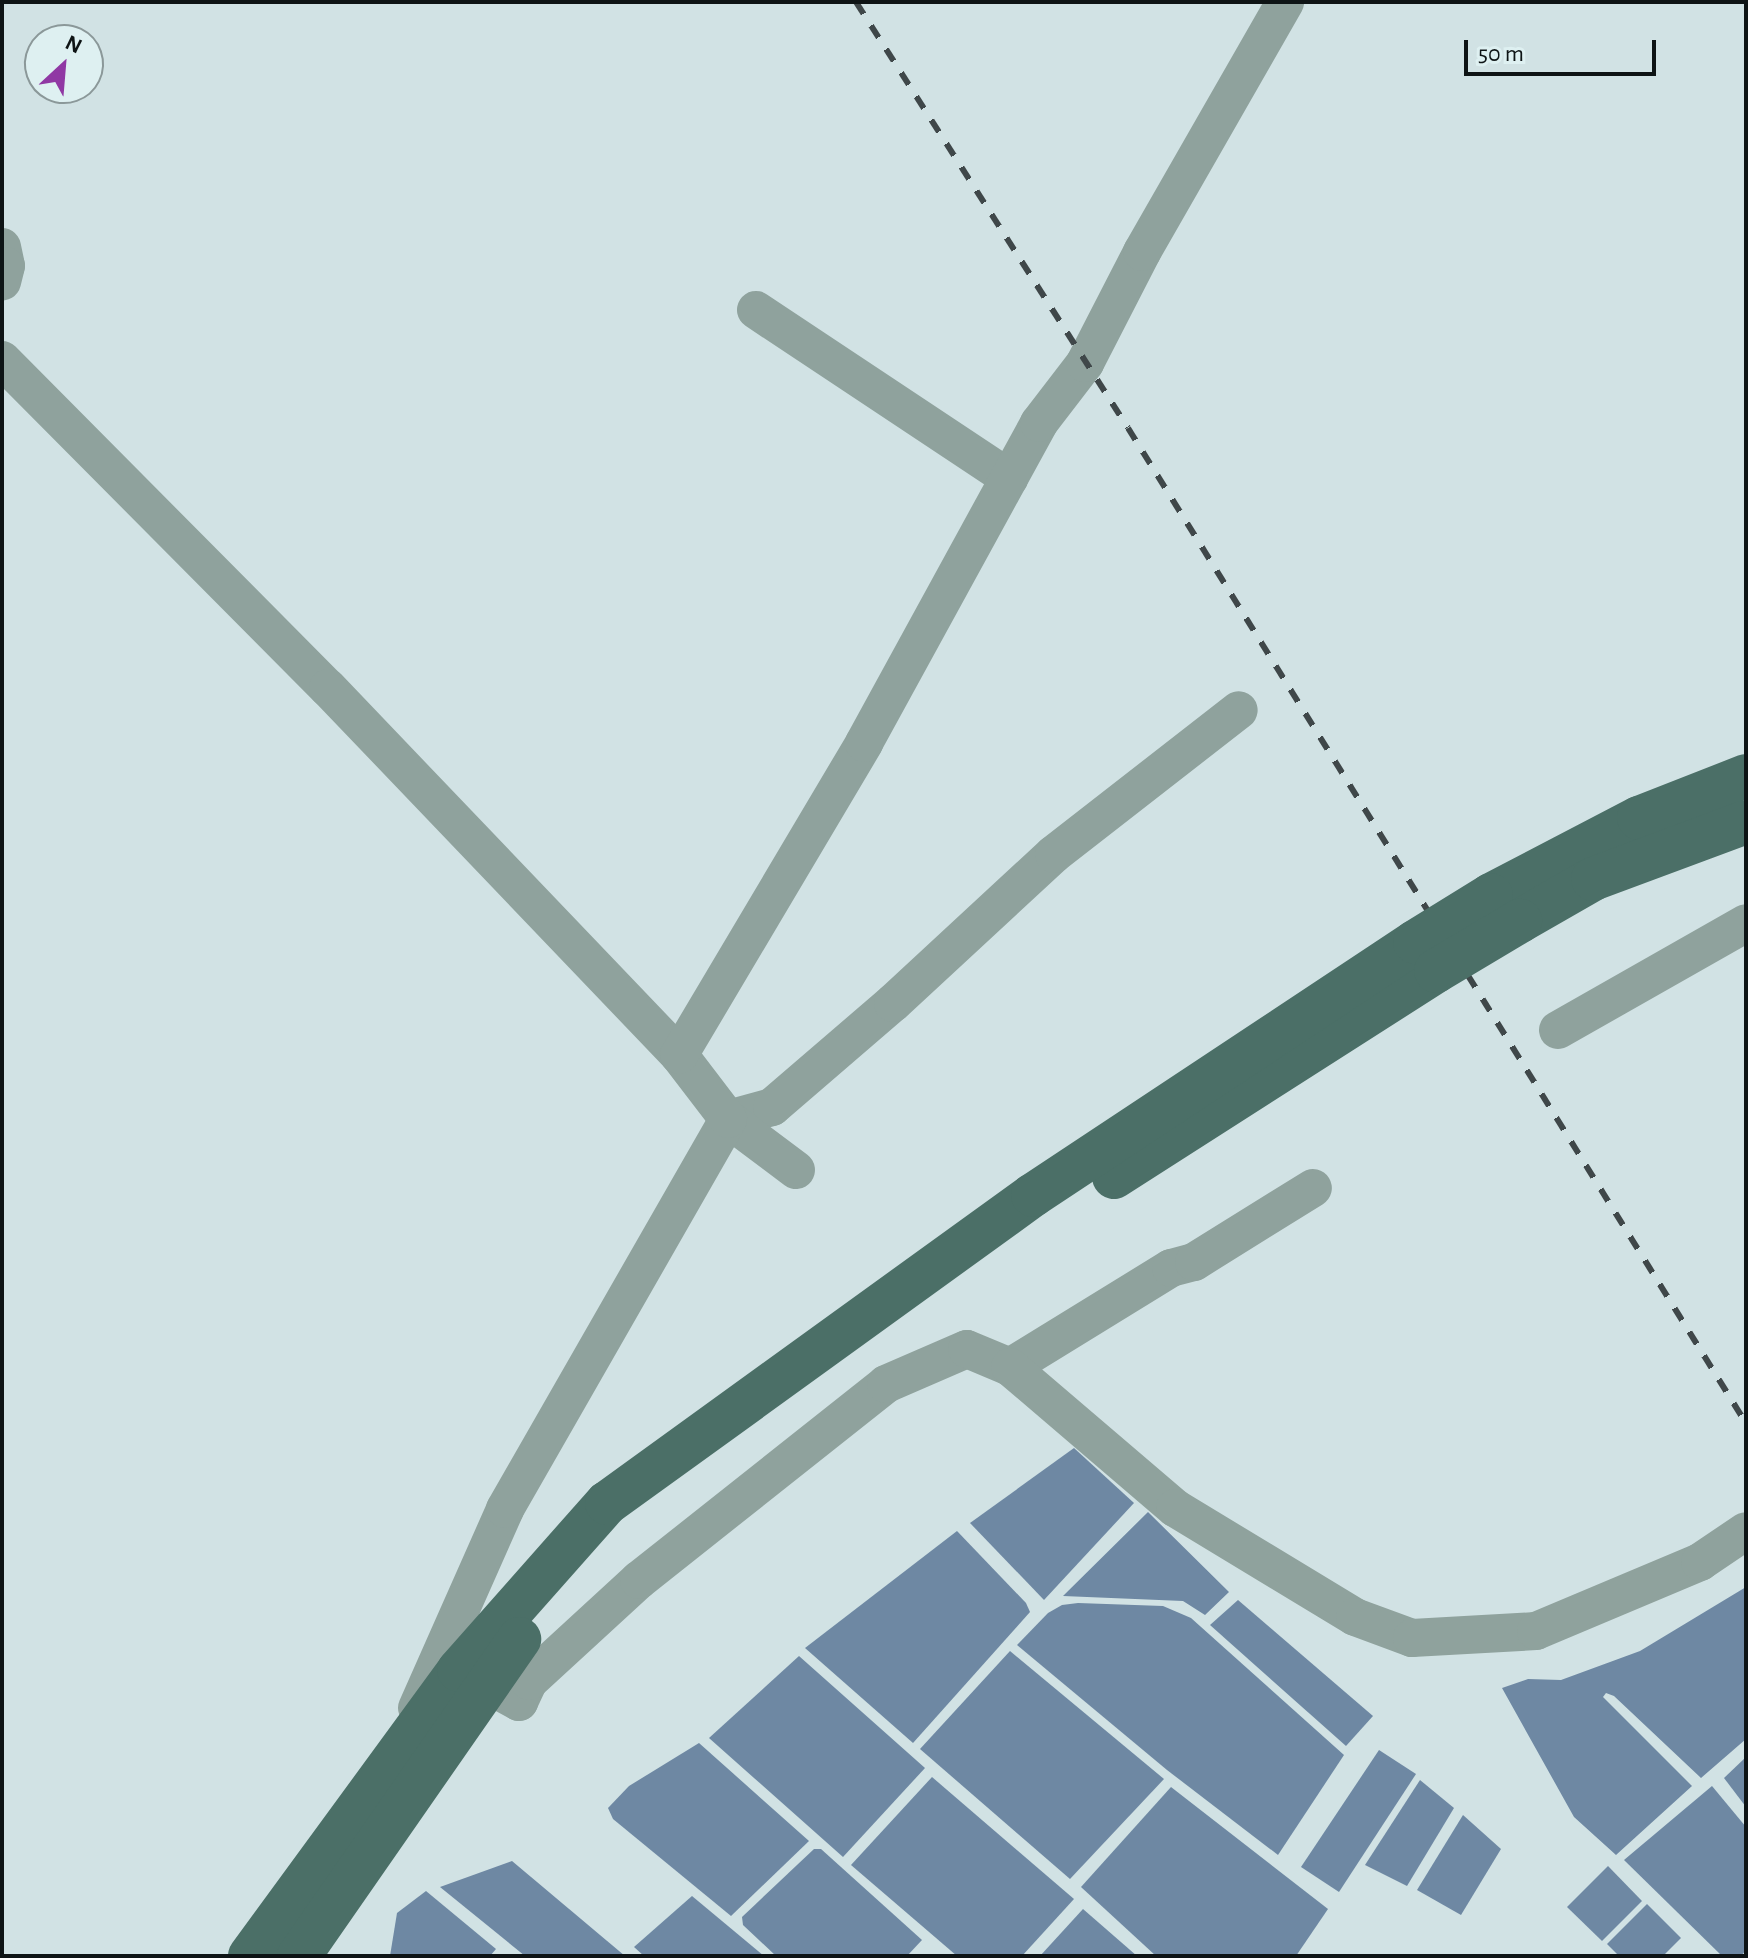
<!DOCTYPE html>
<style>
body{margin:0}
#map{position:relative;width:1748px;height:1958px;overflow:hidden;background:#d1e2e4;font-family:"Alegreya Sans",sans-serif}
div>[style]{position:absolute}
[style*='--x']{left:calc(var(--x)*1px);top:calc(var(--y)*1px);width:calc(var(--w)*1px);rotate:calc(var(--a)*1deg)}
.water>*{inset:0;background:#6e88a3}
.minor>*{height:38px;margin:-19px;padding:0 19px;transform-origin:19px;border-radius:19px;background:#8fa29d}
.major>*{height:44px;margin:-22px;padding:0 22px;transform-origin:22px;border-radius:22px;background:#4b6f67}
.rail>*{height:6px;margin-top:-3px;transform-origin:0;background:repeating-linear-gradient(90deg,#3f4749 0 14px,transparent 0 28px)}
.major-bridge>*{height:44px;margin:-22px;padding:0 22px;transform-origin:22px;border-radius:22px;background:#4b6f67}
span{translate:-50% -50%;white-space:nowrap;text-align:center;line-height:1.15;-webkit-text-stroke:8px #def0f1;paint-order:stroke}
.frame{position:absolute;inset:0;border:4px solid #0e1415;pointer-events:none}
.north{position:absolute;left:24px;top:24px;width:80px;height:80px;box-sizing:border-box;background:#def0f1;border:2px solid #8b9899;border-radius:50%;rotate:26deg;font-size:22px;font-weight:700;line-height:32px;text-align:center;color:#0e1415}
.north::after{content:'';display:block;margin:auto;width:28px;height:36px;background:#9038a4;clip-path:polygon(50% 0,100% 100%,50% 72%,0 100%)}
.scale{position:absolute;left:1464px;top:40px;width:192px;height:36px;box-sizing:border-box;border:4px solid #0e1415;border-top:0;padding-left:10px;font-size:24px;line-height:28px;white-space:nowrap;color:#0e1415;-webkit-text-stroke:6px #def0f1;paint-order:stroke}
</style>
<div id="map">
<div class="water">
<i style="clip-path:polygon(1074px 1448px,1134px 1503px,1044px 1600px,970px 1523px)"></i>
<i style="clip-path:polygon(1148px 1512px,1229px 1592px,1205px 1615px,1183px 1601px,1063px 1596px)"></i>
<i style="clip-path:polygon(957px 1531px,1026px 1603px,1030px 1612px,913px 1743px,805px 1648px)"></i>
<i style="clip-path:polygon(1746px 1587px,1746px 1739px,1701px 1778px,1614px 1696px,1606px 1693px,1603px 1697px,1692px 1786px,1616px 1855px,1574px 1817px,1502px 1688px,1528px 1679px,1561px 1680px,1640px 1651px)"></i>
<i style="clip-path:polygon(1238px 1600px,1373px 1716px,1346px 1746px,1210px 1625px)"></i>
<i style="clip-path:polygon(1078px 1603px,1163px 1606px,1191px 1618px,1344px 1755px,1278px 1855px,1167px 1770px,1017px 1645px,1048px 1613px,1062px 1605px)"></i>
<i style="clip-path:polygon(1010px 1651px,1164px 1779px,1070px 1879px,920px 1749px)"></i>
<i style="clip-path:polygon(799px 1656px,925px 1768px,843px 1857px,709px 1738px)"></i>
<i style="clip-path:polygon(699px 1743px,809px 1841px,731px 1916px,613px 1819px,608px 1808px,629px 1786px)"></i>
<i style="clip-path:polygon(1379px 1750px,1416px 1774px,1339px 1892px,1301px 1867px)"></i>
<i style="clip-path:polygon(1746px 1757px,1746px 1807px,1724px 1778px)"></i>
<i style="clip-path:polygon(932px 1777px,1074px 1899px,1022px 1956px,957px 1956px,851px 1865px)"></i>
<i style="clip-path:polygon(1420px 1780px,1454px 1808px,1407px 1886px,1365px 1865px)"></i>
<i style="clip-path:polygon(1712px 1786px,1746px 1827px,1746px 1950px,1741px 1956px,1722px 1956px,1624px 1860px)"></i>
<i style="clip-path:polygon(1171px 1787px,1328px 1909px,1296px 1956px,1156px 1956px,1081px 1887px)"></i>
<i style="clip-path:polygon(1463px 1815px,1501px 1849px,1461px 1915px,1417px 1890px)"></i>
<i style="clip-path:polygon(814px 1849px,821px 1849px,922px 1940px,907px 1956px,776px 1956px,743px 1925px,742px 1917px)"></i>
<i style="clip-path:polygon(512px 1861px,625px 1956px,525px 1956px,440px 1887px)"></i>
<i style="clip-path:polygon(1608px 1866px,1642px 1901px,1602px 1941px,1567px 1907px)"></i>
<i style="clip-path:polygon(426px 1891px,496px 1949px,490px 1956px,390px 1956px,397px 1913px)"></i>
<i style="clip-path:polygon(692px 1896px,764px 1956px,644px 1956px,634px 1947px)"></i>
<i style="clip-path:polygon(1647px 1904px,1681px 1938px,1663px 1956px,1619px 1956px,1607px 1944px)"></i>
<i style="clip-path:polygon(1083px 1909px,1137px 1956px,1040px 1956px)"></i>
</div>
<div class="minor">
<i style="--x:2;--y:247;--w:19;--a:78"></i>
<i style="--x:6;--y:266;--w:16;--a:104"></i>
<i style="--x:756;--y:310;--w:304;--a:33.6"></i>
<i style="--x:2;--y:360;--w:462;--a:45.2"></i>
<i style="--x:328;--y:688;--w:508;--a:46.28"></i>
<i style="--x:1558;--y:1030;--w:216;--a:-29.6"></i>
<i style="--x:728;--y:1119;--w:46;--a:-15.3"></i>
<i style="--x:772;--y:1107;--w:160;--a:-40.7"></i>
<i style="--x:893;--y:1003;--w:219;--a:-42.8"></i>
<i style="--x:1054;--y:854;--w:234;--a:-37.9"></i>
<i style="--x:728;--y:1119;--w:85;--a:36.9"></i>
<i style="--x:1010;--y:1367;--w:189;--a:-31.6"></i>
<i style="--x:1171;--y:1268;--w:24;--a:-15"></i>
<i style="--x:1194;--y:1262;--w:140;--a:-31.9"></i>
<i style="--x:462;--y:1671;--w:65;--a:28.5"></i>
<i style="--x:519;--y:1702;--w:23;--a:-65"></i>
<i style="--x:529;--y:1681;--w:149;--a:-42.6"></i>
<i style="--x:639;--y:1580;--w:315;--a:-38.4"></i>
<i style="--x:886;--y:1384;--w:88;--a:-23.4"></i>
<i style="--x:967;--y:1349;--w:47;--a:22.7"></i>
<i style="--x:1010;--y:1367;--w:217;--a:40.5"></i>
<i style="--x:1175;--y:1508;--w:210;--a:31.2"></i>
<i style="--x:1355;--y:1617;--w:61;--a:20.2"></i>
<i style="--x:1412;--y:1638;--w:124;--a:-3.2"></i>
<i style="--x:1536;--y:1631;--w:178;--a:-22.8"></i>
<i style="--x:1700;--y:1562;--w:55;--a:-34"></i>
<i style="--x:417;--y:1708;--w:218;--a:-66.1"></i>
<i style="--x:505;--y:1509;--w:449;--a:-60.2"></i>
<i style="--x:728;--y:1119;--w:81;--a:-127.4"></i>
<i style="--x:679;--y:1055;--w:363;--a:-59.3"></i>
<i style="--x:864;--y:743;--w:365;--a:-61.3"></i>
<i style="--x:1039;--y:423;--w:76;--a:-52.5"></i>
<i style="--x:1085;--y:363;--w:125;--a:-62.8"></i>
<i style="--x:1142;--y:252;--w:288;--a:-60.2"></i>
</div>
<div class="major">
<i style="--x:1491;--y:895;--w:167;--a:-27.5"></i>
<i style="--x:1639;--y:818;--w:115;--a:-21.4"></i>
<i style="--x:1520;--y:921;--w:84;--a:-29.9"></i>
<i style="--x:1593;--y:879;--w:163;--a:-20.4"></i>
<i style="--x:1114;--y:1177;--w:382;--a:-32.6"></i>
<i style="--x:250;--y:1956;--w:354;--a:-53.8"></i>
<i style="--x:459;--y:1670;--w:223;--a:-48.5"></i>
<i style="--x:607;--y:1503;--w:526;--a:-35.87"></i>
<i style="--x:1033;--y:1195;--w:458;--a:-33.5"></i>
<i style="--x:299;--y:1956;--w:386;--a:-55.2"></i>
</div>
<div class="rail">
<i style="--x:856;--y:2;--w:505;--a:57.44"></i>
<i style="--x:1128;--y:428;--w:1171;--a:58.16"></i>
</div>
<div class="major-bridge">
<i style="--x:1415;--y:942;--w:89;--a:-31.7"></i>
<i style="--x:1436;--y:971;--w:98;--a:-30.8"></i>
</div>
<div class="frame"></div>
<div class="north">N</div>
<div class="scale">50 m</div>
</div>
